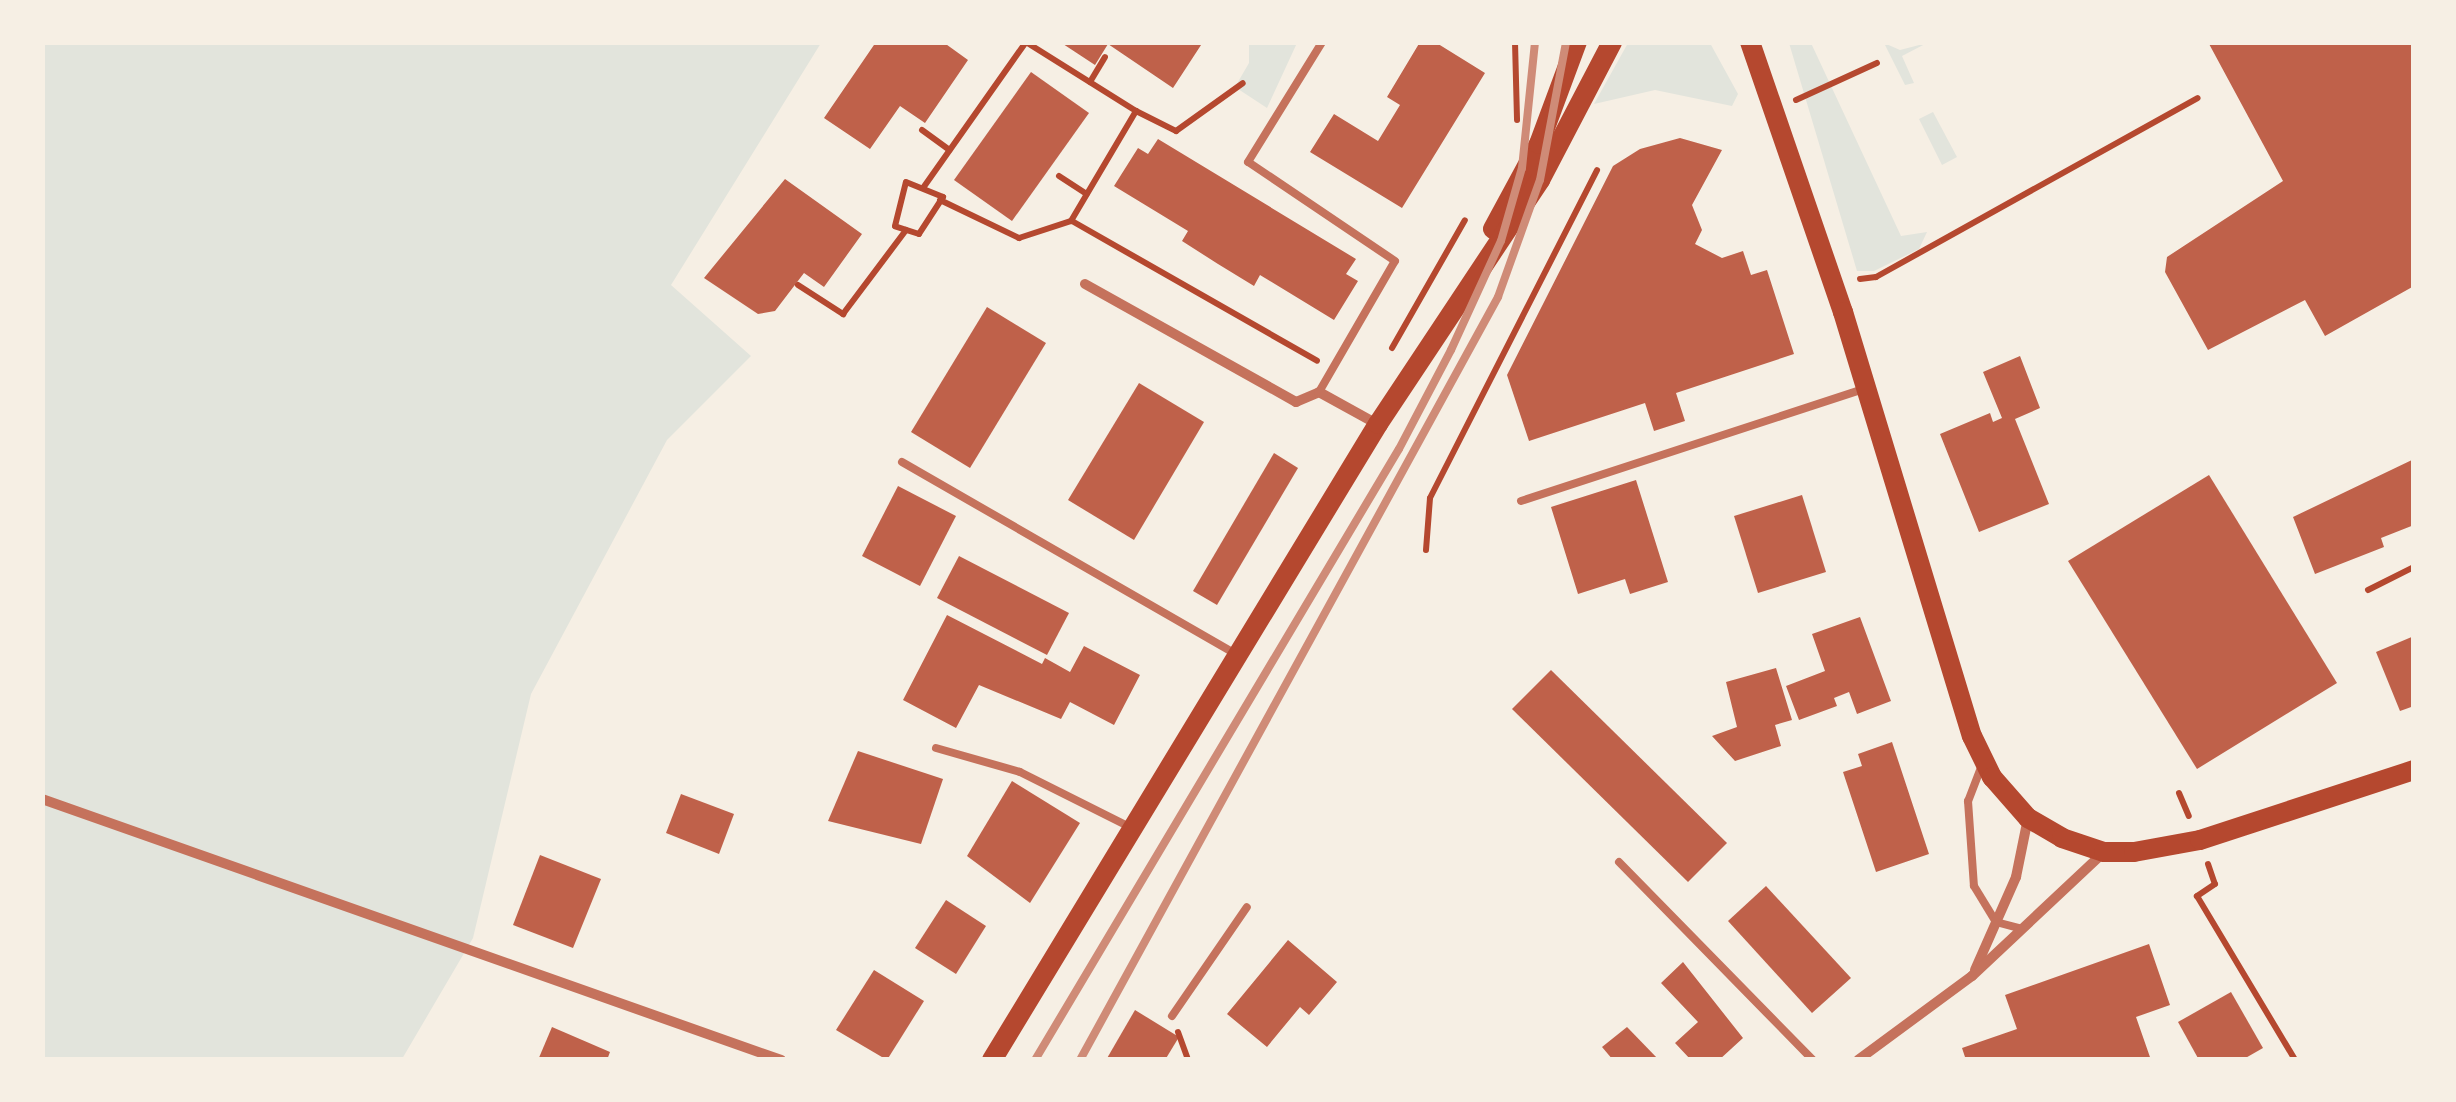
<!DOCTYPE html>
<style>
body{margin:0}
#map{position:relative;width:2456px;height:1102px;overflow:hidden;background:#f6efe4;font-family:Figtree,sans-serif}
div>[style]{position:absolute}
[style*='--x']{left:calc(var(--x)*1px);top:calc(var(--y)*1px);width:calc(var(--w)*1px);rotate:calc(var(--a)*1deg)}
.green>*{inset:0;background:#e2e4dc}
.building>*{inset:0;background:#bf614a}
.path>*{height:6px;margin:-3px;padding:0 3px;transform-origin:3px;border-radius:3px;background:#b5482f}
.service>*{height:8px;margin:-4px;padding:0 4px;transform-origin:4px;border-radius:4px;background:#c5725c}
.minor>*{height:10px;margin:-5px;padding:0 5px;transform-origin:5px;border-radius:5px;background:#c5725c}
.secondary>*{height:20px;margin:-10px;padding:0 10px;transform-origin:10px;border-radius:10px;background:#b5482f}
.rail>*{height:8px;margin:-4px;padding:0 4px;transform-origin:4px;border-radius:4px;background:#cf8b77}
span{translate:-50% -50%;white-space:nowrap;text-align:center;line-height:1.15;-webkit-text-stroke:9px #f6efe4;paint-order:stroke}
.frame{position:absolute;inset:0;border:45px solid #f6efe4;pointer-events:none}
</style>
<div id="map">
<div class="green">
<i style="clip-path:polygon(42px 43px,821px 43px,671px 285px,751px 356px,667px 440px,531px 694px,473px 938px,402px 1059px,43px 1059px)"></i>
<i style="clip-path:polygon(1249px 43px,1297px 43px,1267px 108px,1235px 87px,1249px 63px)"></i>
<i style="clip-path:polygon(1628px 43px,1710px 43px,1738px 94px,1732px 106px,1655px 90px,1594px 104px)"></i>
<i style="clip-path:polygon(1789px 43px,1811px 43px,1901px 236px,1927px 232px,1919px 249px,1874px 271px,1857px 271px)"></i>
<i style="clip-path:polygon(1884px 43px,1900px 50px,1927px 43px,1902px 56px,1914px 83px,1905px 85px)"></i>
<i style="clip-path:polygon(1933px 112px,1957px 157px,1942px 165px,1919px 119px)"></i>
</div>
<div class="building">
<i style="clip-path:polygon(876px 42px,943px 42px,968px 60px,925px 123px,900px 106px,870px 149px,824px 118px)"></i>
<i style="clip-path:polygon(1060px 42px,1203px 42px,1173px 88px,1108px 44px,1095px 65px)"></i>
<i style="clip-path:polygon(1420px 42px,1435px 42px,1485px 73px,1402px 208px,1310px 152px,1334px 114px,1378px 141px,1400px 105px,1387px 97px)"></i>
<i style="clip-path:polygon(2208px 42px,2414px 42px,2414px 286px,2325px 336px,2305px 300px,2208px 350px,2165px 272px,2167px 257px,2283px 181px)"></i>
<i style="clip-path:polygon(1031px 72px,1089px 113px,1012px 221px,954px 180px)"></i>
<i style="clip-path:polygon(1680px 138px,1722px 150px,1692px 205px,1702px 230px,1695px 244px,1722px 258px,1743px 251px,1751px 275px,1767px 270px,1794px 354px,1676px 393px,1685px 421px,1654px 431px,1645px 403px,1529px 441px,1507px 375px,1613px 166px,1640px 149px)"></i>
<i style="clip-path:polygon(1158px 139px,1356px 259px,1346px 274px,1358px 281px,1334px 320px,1260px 275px,1254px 286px,1218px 264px,1182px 241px,1188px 231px,1114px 186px,1138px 148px,1148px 154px)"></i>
<i style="clip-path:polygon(785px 179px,862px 234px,824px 287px,804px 273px,775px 311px,758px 314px,704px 278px)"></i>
<i style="clip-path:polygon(987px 307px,1046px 343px,970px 468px,911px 432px)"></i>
<i style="clip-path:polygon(2020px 356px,2040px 408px,2015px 419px,2049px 504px,1979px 532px,1940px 434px,1990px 413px,1993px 422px,2002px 418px,1983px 372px)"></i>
<i style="clip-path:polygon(1139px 383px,1204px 422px,1134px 540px,1068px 500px)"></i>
<i style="clip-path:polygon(1274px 453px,1298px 468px,1217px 605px,1193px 591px)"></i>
<i style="clip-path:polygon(2414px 459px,2414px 525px,2381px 538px,2384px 547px,2315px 574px,2293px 517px)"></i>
<i style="clip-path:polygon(2209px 475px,2337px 683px,2197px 769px,2068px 561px)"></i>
<i style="clip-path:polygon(1636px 480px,1668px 582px,1630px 594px,1625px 579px,1578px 594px,1551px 507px)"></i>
<i style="clip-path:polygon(898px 486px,956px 516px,920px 586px,862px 556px)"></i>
<i style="clip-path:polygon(1802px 495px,1826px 572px,1758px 593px,1734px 516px)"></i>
<i style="clip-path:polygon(959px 556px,1069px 613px,1047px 655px,937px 598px)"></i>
<i style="clip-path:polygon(947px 615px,1042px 664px,1045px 658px,1070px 672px,1084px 646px,1140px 675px,1114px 725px,1070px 702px,1061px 719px,979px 685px,956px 728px,903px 700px)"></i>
<i style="clip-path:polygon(1860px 617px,1891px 701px,1857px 714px,1849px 692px,1834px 698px,1837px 706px,1799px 720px,1786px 686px,1825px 671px,1812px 634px)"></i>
<i style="clip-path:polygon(2414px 636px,2414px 706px,2400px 711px,2376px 652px)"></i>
<i style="clip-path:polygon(1776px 668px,1792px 720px,1775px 725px,1781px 746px,1735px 761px,1712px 736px,1737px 727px,1726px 682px)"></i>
<i style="clip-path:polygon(1551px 670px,1727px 843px,1688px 882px,1512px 709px)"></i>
<i style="clip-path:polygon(1892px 742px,1929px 854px,1876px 872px,1843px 772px,1862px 766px,1858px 754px)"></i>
<i style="clip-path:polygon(858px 751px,943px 779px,921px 844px,828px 821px)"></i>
<i style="clip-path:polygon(1012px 781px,1080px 823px,1030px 903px,967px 856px)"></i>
<i style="clip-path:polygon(681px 794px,734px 814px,719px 854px,666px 833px)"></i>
<i style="clip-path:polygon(540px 855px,601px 879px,573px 948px,513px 925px)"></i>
<i style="clip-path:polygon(1766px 886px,1851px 978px,1812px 1013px,1728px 921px)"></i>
<i style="clip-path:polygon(946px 900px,986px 926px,956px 974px,915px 948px)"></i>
<i style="clip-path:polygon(1288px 940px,1337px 982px,1309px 1015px,1300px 1007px,1267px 1047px,1227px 1014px)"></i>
<i style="clip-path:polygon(2149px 944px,2170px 1005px,2136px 1017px,2151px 1060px,1966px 1060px,1962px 1048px,2017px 1029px,2005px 995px)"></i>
<i style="clip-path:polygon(1683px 962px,1743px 1038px,1719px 1060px,1691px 1060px,1675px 1043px,1698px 1022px,1661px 983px)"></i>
<i style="clip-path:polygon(874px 970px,924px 1001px,887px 1060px,836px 1030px)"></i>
<i style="clip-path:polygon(2231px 992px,2263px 1048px,2242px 1060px,2199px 1060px,2178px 1022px)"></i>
<i style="clip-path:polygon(1135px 1010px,1179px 1037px,1165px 1060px,1106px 1060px)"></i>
<i style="clip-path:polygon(552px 1027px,610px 1052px,607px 1060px,538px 1060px)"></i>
<i style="clip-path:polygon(1627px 1027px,1659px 1060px,1613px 1060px,1602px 1047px)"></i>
</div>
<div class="path">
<i style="--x:1515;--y:42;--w:78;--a:88.5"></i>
<i style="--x:1090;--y:82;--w:29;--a:-59"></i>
<i style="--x:1796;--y:100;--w:89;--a:-24.6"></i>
<i style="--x:1136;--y:111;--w:45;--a:26.6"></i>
<i style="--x:1176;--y:131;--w:82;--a:-35.6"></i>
<i style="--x:922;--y:130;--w:34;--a:36"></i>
<i style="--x:1059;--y:176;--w:33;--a:33"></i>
<i style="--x:906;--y:182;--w:40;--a:22"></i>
<i style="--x:943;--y:197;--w:44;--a:123"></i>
<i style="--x:919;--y:234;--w:25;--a:-162"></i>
<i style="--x:895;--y:226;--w:45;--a:-76"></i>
<i style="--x:923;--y:188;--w:179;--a:-54.8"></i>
<i style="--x:940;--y:200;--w:88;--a:25.7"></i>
<i style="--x:1019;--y:238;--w:55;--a:-18.1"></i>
<i style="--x:1071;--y:221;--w:128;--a:-59.4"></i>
<i style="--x:1136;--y:111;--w:130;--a:-147.9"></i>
<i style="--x:1072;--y:221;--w:282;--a:29.7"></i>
<i style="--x:1860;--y:279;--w:16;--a:-7"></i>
<i style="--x:1876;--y:277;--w:368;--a:-29.1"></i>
<i style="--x:798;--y:285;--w:54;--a:32.8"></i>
<i style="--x:843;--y:314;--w:105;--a:-53.1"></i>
<i style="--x:1392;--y:348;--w:147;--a:-60.3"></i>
<i style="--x:1426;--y:550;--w:52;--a:-85.6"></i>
<i style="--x:1430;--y:498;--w:368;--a:-63"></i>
<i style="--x:2368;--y:590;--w:51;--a:-26.6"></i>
<i style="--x:2179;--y:793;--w:25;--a:67"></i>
<i style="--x:2208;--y:864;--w:21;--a:71"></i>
<i style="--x:2215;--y:884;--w:22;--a:146"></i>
<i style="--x:2197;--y:896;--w:191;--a:59.1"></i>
<i style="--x:1178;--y:1032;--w:30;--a:70"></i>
</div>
<div class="service">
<i style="--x:1319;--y:392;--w:151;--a:-59.9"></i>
<i style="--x:1395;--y:261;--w:177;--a:-146"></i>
<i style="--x:1248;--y:162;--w:141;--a:-58.3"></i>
<i style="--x:902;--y:462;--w:387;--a:29.9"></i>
<i style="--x:1521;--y:501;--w:360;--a:-18.1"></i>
<i style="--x:936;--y:748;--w:87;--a:15.9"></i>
<i style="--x:1020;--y:772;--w:125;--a:26.6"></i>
<i style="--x:1982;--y:765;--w:39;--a:111"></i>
<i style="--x:1968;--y:801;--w:85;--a:86"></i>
<i style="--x:1974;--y:886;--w:42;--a:58.6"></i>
<i style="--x:1996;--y:922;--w:27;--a:15"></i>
<i style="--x:1619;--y:862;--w:277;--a:45.6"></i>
<i style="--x:1172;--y:1016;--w:132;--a:-55.5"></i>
</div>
<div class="minor">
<i style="--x:1085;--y:284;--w:242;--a:29.2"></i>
<i style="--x:1296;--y:402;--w:25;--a:-23"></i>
<i style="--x:1319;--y:392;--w:66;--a:28.9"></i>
<i style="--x:42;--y:799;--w:784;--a:19.45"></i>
<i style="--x:1975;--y:970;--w:102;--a:-66.2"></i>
<i style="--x:2016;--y:877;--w:60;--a:-78.5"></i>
<i style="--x:1858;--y:1060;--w:142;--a:-36.4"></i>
<i style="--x:1972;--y:976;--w:181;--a:-43.2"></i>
</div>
<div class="secondary">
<i style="--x:1750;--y:42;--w:286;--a:71"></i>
<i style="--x:1843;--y:312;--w:443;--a:73.1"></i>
<i style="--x:1972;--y:736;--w:46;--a:64"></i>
<i style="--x:1992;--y:777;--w:55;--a:48.7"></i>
<i style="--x:2028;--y:818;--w:39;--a:30"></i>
<i style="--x:2062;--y:838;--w:44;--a:18.4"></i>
<i style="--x:2104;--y:852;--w:30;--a:0"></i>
<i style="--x:2134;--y:852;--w:67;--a:-10.3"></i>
<i style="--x:2200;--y:840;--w:225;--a:-18.1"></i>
<i style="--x:1493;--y:229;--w:97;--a:-61.6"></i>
<i style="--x:1539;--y:144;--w:109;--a:-69.6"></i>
<i style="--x:992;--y:1060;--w:744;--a:-58.75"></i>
<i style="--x:1378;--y:424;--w:293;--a:-56.4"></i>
<i style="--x:1540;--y:180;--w:156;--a:-62.4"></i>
</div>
<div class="rail">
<i style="--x:1035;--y:1060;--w:711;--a:-59.22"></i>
<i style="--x:1399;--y:449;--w:112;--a:-62.3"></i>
<i style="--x:1451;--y:350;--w:120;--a:-65.4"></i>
<i style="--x:1501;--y:241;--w:76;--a:-74"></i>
<i style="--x:1522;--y:168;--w:127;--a:-84.1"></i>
<i style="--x:1080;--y:1060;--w:870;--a:-61.28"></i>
<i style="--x:1498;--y:297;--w:124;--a:-70.3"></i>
<i style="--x:1540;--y:180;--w:140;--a:-79.3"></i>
</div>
<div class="frame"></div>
</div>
